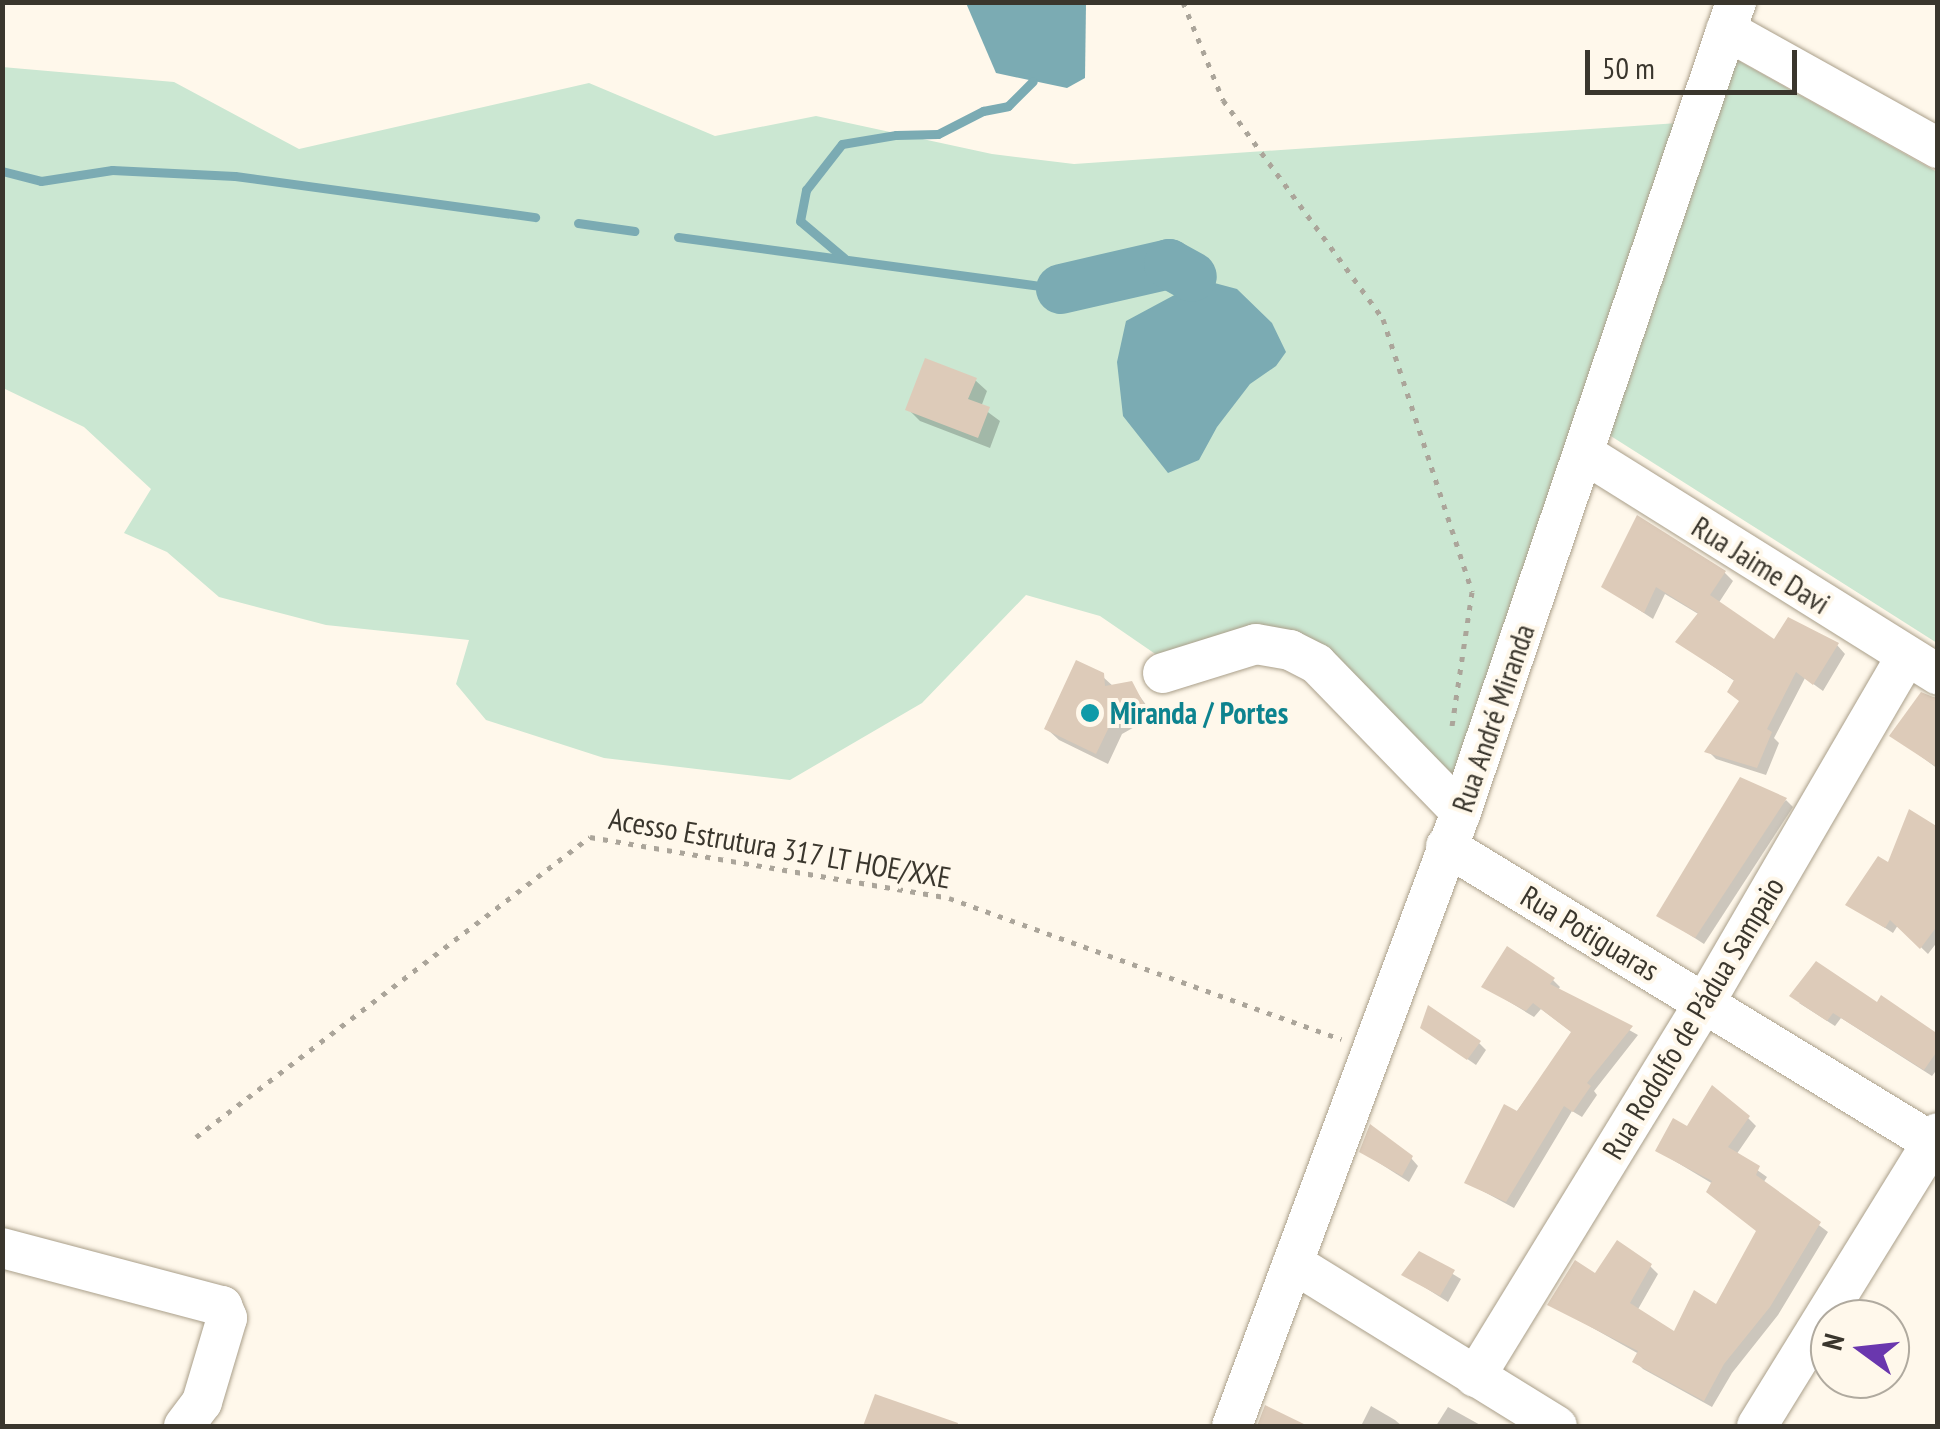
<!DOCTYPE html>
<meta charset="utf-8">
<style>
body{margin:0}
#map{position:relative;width:1940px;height:1429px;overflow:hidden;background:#fff8eb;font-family:"PT Sans Narrow",sans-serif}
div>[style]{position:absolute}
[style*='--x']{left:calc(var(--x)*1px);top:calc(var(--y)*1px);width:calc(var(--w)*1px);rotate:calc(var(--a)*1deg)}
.green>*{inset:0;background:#cbe7d2}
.water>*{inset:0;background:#7babb3}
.shadow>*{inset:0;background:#0003}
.stream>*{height:9px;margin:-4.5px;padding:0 4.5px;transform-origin:4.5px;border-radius:4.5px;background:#7babb3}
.river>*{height:50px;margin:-25px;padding:0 25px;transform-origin:25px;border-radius:25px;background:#7babb3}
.building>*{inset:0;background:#ddcbb9}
.path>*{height:5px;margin-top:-2.5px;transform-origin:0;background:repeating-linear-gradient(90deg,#aba59a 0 5px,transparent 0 13px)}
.roads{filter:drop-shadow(0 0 2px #aa9f8a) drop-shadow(0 0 2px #aa9f8a)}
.minor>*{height:40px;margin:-20px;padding:0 20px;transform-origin:20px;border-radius:20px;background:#fff}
.dots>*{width:28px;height:28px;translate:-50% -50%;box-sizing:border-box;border:5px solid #fff8eb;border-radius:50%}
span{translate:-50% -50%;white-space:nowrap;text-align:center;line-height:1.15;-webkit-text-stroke:8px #fff8eb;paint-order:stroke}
.street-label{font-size:30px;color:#3a362d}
.culture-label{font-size:30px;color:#0d838f;font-weight:700}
.left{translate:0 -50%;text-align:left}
.frame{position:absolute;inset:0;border:5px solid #3a362d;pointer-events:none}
.north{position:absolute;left:1810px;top:1299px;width:100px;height:100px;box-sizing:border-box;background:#fff8eb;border:2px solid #b0aa9f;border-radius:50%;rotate:285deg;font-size:28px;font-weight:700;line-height:40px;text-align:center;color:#3a362d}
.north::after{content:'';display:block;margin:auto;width:35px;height:45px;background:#6a37ae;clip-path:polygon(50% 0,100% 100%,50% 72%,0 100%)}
.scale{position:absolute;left:1585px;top:50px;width:212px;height:45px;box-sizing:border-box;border:5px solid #3a362d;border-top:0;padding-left:12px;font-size:30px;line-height:35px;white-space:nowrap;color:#3a362d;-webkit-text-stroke:8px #fff8eb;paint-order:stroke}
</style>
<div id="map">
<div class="green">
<i style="clip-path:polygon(1705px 42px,1937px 172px,1937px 643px,1584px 419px,1455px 796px,1257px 629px,1167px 662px,1100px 616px,1026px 595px,922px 703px,790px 780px,604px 758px,486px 720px,456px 684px,469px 640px,326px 625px,219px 597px,167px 552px,124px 533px,151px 489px,84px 427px,3px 388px,2px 67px,174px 82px,299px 149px,589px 83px,715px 136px,816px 116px,992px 154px,1074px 164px,1678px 123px)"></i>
</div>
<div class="water">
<i style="clip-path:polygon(966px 3px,1086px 3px,1085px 78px,1067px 88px,996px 73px)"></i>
<i style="clip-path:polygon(1192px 277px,1237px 289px,1272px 323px,1286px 352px,1276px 366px,1250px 384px,1217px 427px,1199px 460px,1168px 473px,1123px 416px,1117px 362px,1126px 321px,1193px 285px)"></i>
</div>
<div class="shadow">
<i style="clip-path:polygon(975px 380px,987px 391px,981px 407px,1000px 421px,990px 448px,920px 421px,908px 409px)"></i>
<i style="clip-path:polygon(1638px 519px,1725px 573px,1733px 581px,1718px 604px,1775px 642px,1837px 645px,1845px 654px,1823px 691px,1805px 678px,1774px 738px,1779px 743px,1766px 775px,1716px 759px,1708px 751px,1742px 703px,1736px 682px,1678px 642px,1700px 615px,1665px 594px,1653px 619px,1604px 587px)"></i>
<i style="clip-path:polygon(1102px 676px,1114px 687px,1131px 684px,1154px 716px,1122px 734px,1108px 764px,1059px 740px,1047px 729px)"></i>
<i style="clip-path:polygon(1922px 695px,1938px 698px,1938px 769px,1892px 735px)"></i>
<i style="clip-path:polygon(1786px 800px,1793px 807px,1704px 944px,1659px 915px)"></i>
<i style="clip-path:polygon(1889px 866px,1938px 894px,1938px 941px,1928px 954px,1898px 925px,1893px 933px,1848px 904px)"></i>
<i style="clip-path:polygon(1508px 950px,1553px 980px,1560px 987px,1558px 990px,1638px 1035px,1594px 1091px,1597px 1095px,1582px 1117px,1572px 1111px,1514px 1208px,1466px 1182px,1573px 1033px,1541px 1009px,1534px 1017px,1485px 987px)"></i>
<i style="clip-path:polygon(1799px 1003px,1878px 1006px,1938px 1037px,1938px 1068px,1932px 1076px,1841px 1018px,1835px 1026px)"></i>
<i style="clip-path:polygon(1423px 1028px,1479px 1043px,1486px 1050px,1476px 1065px)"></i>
<i style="clip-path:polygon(1748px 1118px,1756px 1126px,1736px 1155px,1767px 1177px,1763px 1183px,1828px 1232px,1778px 1315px,1732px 1373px,1712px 1407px,1643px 1369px,1635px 1361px,1639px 1354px,1550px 1304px,1595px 1277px,1650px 1266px,1658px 1274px,1637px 1311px,1675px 1335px,1717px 1308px,1758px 1232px,1713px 1184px,1658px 1151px,1688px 1129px)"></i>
<i style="clip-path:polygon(1362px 1152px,1411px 1158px,1418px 1166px,1409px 1182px)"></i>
<i style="clip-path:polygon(1420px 1254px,1461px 1279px,1448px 1302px,1405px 1275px)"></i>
<i style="clip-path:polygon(1371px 1406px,1395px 1420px,1402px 1426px,1361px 1426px)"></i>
<i style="clip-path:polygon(1448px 1407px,1482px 1426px,1436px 1426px)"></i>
</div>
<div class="stream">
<i style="--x:2;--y:171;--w:40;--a:14.4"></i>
<i style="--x:41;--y:181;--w:72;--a:-8.8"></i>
<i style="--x:112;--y:170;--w:123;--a:2.8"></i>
<i style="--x:235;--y:176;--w:303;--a:7.8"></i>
<i style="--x:578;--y:223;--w:57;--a:8.1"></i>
<i style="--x:678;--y:237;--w:387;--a:7.7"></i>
<i style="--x:844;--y:258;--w:57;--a:-139.9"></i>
<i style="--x:800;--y:221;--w:32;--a:-79"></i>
<i style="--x:806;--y:190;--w:58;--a:-52"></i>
<i style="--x:842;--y:144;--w:55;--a:-9.5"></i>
<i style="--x:896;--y:135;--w:42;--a:-1.4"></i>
<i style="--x:938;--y:134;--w:51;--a:-27.1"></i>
<i style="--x:983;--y:111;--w:25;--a:-11"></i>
<i style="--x:1008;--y:106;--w:35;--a:-45"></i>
</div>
<div class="river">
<i style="--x:1061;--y:289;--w:111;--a:-13"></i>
<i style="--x:1169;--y:264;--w:26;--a:29"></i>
</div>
<div class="building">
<i style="clip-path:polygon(925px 358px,977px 378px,968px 399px,990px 407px,978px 438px,905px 410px)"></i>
<i style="clip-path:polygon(1637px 515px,1726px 571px,1710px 595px,1774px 639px,1788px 617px,1839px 643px,1813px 685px,1796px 672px,1767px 729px,1772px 732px,1757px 768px,1704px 752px,1739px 701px,1727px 692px,1734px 680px,1675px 642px,1698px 613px,1656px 587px,1644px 613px,1601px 587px)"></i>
<i style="clip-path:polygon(1076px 660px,1104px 673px,1105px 686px,1132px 681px,1144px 704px,1111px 723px,1096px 754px,1044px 729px)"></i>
<i style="clip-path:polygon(1921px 692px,1938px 699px,1938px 768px,1889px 736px)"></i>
<i style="clip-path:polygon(1740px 777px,1787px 798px,1695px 938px,1656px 916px)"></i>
<i style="clip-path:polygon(1909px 809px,1938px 827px,1938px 925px,1920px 949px,1890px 920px,1885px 928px,1845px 905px,1878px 856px,1888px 862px)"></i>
<i style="clip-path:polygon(1507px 946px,1555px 978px,1550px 984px,1633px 1026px,1587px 1083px,1591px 1086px,1573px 1112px,1564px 1106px,1506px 1202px,1464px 1183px,1504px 1104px,1517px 1111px,1571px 1032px,1533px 1003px,1526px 1011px,1481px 987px)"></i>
<i style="clip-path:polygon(1816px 961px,1877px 1002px,1881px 995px,1938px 1034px,1938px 1050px,1924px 1070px,1833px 1013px,1827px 1021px,1789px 996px)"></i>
<i style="clip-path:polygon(1428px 1005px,1481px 1041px,1467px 1060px,1420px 1028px)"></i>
<i style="clip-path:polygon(1712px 1085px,1750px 1116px,1728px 1147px,1760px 1166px,1756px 1175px,1821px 1222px,1770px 1307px,1724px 1364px,1704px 1401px,1632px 1362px,1638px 1351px,1547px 1305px,1575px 1260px,1595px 1273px,1617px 1240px,1652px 1264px,1630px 1303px,1674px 1331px,1694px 1290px,1716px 1304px,1756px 1231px,1706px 1192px,1712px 1181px,1655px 1151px,1673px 1118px,1687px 1126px)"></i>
<i style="clip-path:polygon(1370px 1124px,1413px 1156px,1402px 1176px,1359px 1152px)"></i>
<i style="clip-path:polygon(1419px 1251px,1455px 1270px,1440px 1296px,1401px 1275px)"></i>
<i style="clip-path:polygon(875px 1394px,958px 1423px,957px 1426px,863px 1426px)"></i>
<i style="clip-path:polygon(1265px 1405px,1308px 1426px,1257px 1426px)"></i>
</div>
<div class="path">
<i style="--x:1183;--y:2;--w:106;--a:67.8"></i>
<i style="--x:1223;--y:100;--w:271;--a:53.8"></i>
<i style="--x:1383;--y:319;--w:287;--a:71.9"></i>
<i style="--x:1472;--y:592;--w:135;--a:98.5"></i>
<i style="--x:196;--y:1137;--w:495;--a:-37.3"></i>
<i style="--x:590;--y:837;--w:364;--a:9.6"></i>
<i style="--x:949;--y:898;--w:417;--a:19.8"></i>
</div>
<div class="roads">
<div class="minor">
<i style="--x:1726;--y:30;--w:243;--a:29.1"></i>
<i style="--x:1585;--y:454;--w:416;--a:32"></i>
<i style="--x:1163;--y:673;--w:97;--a:-17.3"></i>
<i style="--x:1256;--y:644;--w:35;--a:10"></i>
<i style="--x:1290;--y:650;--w:30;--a:27"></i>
<i style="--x:1317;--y:664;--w:206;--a:45.8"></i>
<i style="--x:1446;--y:846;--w:576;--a:31.37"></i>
<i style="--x:2;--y:1248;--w:228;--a:14.8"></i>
<i style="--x:222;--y:1306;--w:13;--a:67"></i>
<i style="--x:227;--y:1318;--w:88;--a:106.6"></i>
<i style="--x:202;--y:1402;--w:30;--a:127"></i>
<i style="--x:1293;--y:1263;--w:310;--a:31.7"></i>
<i style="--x:1475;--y:1377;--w:440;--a:-58.5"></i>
<i style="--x:1705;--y:1002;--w:400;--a:-59.8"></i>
<i style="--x:1232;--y:1426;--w:655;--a:-69.55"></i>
<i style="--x:1461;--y:812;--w:855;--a:-71.25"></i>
<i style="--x:1757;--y:1426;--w:344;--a:-58.3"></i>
</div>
</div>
<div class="dots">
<i style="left:1090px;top:713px;background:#0f9aa8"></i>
</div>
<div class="street-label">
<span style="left:1761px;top:565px;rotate:32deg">Rua Jaime Davi</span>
<span style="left:1493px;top:718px;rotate:-71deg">Rua André Miranda</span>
<span style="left:780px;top:848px;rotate:10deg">Acesso Estrutura 317 LT HOE/XXE</span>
<span style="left:1590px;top:933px;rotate:31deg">Rua Potiguaras</span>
<span style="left:1693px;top:1018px;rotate:-59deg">Rua Rodolfo de Pádua Sampaio</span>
</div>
<div class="culture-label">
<span class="left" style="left:1110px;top:713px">Miranda / Portes</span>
</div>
<div class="frame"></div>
<div class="north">N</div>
<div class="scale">50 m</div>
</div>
